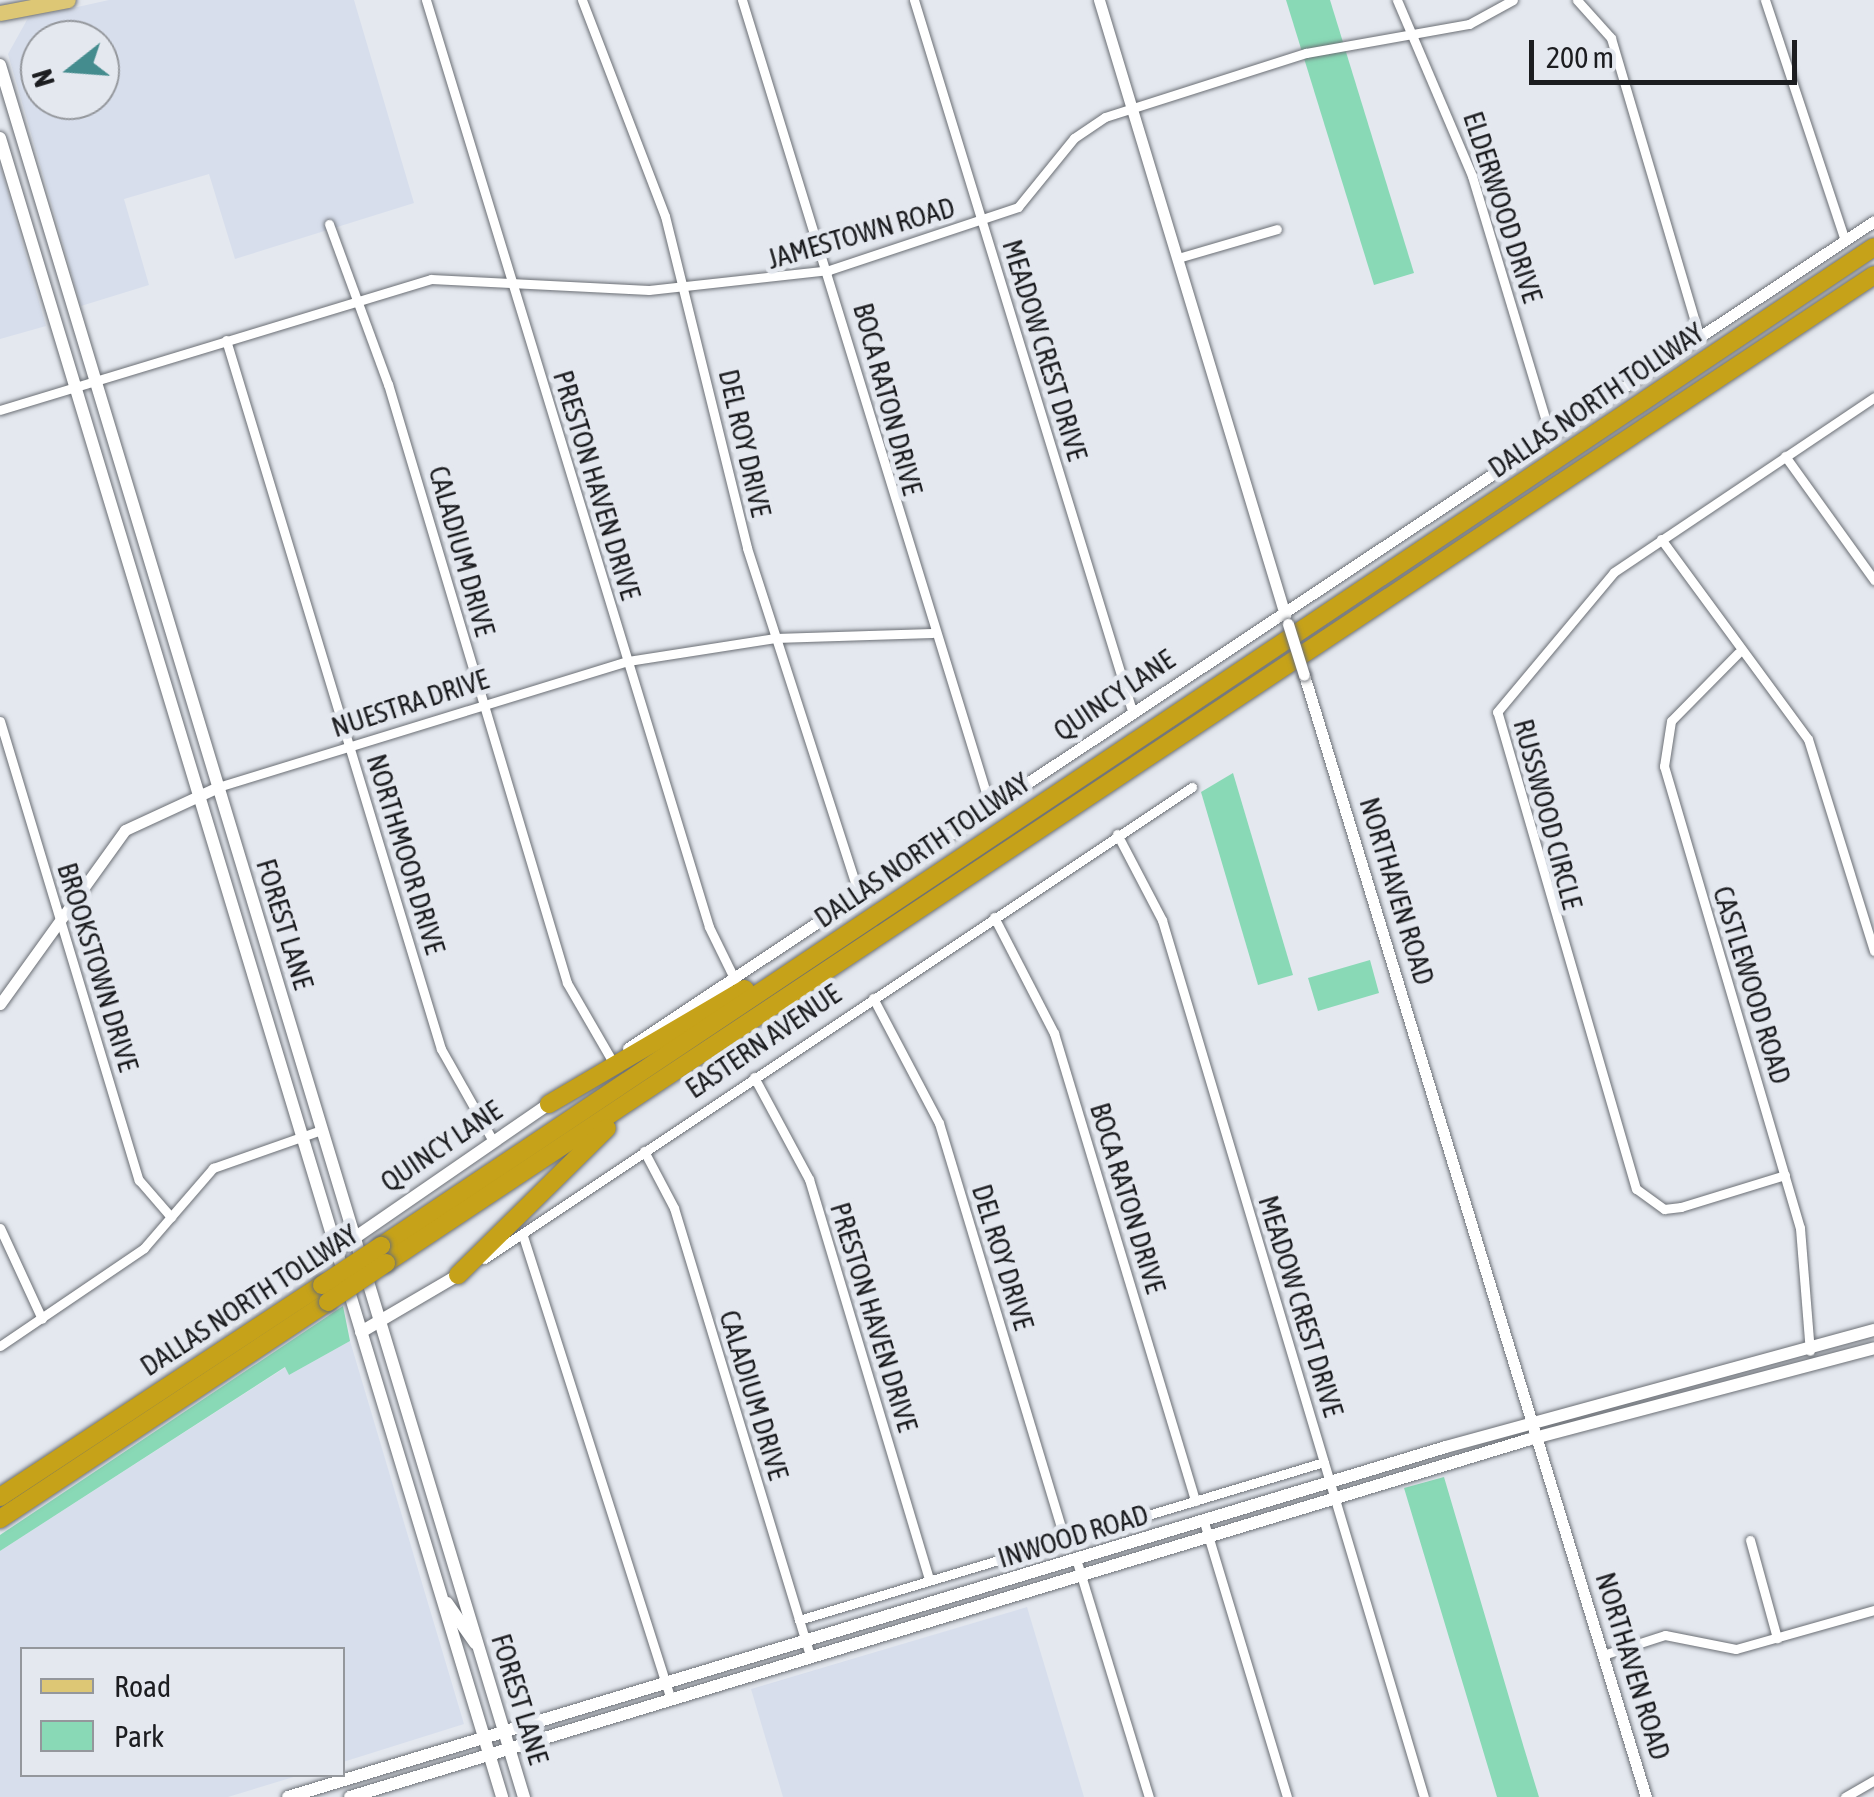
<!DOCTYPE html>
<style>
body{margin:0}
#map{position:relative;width:1874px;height:1797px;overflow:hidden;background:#e4e8ef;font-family:"Asap Condensed",sans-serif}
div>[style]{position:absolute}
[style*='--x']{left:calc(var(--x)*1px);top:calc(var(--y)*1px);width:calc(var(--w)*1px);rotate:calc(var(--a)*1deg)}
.built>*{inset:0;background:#d7deec}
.green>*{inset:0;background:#89d9b6}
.roads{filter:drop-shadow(0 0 2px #6b6f75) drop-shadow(0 0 2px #6b6f75)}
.minor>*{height:9px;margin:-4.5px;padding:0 4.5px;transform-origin:4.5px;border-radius:4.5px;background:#fff}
.tertiary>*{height:11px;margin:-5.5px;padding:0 5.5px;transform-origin:5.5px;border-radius:5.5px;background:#fff}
.secondary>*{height:12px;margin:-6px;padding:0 6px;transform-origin:6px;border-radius:6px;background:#fff}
.primary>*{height:15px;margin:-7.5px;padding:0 7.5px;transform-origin:7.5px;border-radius:7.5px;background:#ddc775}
.motorway>*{height:18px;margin:-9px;padding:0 9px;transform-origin:9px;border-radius:9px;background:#c6a219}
.bridges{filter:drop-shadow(0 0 2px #6b6f75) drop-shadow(0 0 2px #6b6f75)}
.tertiary-bridge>*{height:11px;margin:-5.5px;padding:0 5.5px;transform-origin:5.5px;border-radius:5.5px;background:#fff}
.motorway-bridge>*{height:18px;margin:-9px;padding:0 9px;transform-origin:9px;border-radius:9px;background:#c6a219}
span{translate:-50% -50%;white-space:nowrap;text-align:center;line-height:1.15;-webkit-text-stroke:10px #e4e8ef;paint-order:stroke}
.street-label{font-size:28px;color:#1c1d20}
.legend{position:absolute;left:20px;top:1647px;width:325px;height:130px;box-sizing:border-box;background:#e4e8ef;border:2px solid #94979c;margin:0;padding:12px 18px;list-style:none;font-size:30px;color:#1c1d20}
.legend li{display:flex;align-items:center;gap:20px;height:50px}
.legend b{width:50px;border:2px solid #94979c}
.north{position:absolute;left:20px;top:20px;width:100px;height:100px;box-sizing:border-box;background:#e4e8ef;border:2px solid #94979c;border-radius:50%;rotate:253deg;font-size:28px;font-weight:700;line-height:40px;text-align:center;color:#1c1d20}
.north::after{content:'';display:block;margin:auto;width:35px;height:45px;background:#448c8e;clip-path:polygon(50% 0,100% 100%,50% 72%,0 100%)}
.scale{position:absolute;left:1529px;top:40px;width:268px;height:45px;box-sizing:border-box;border:5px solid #1c1d20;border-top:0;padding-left:12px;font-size:30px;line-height:35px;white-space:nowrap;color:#1c1d20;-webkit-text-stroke:8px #e4e8ef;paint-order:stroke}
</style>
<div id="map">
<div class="built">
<i style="clip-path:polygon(evenodd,109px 0,354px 0,414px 203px,235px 259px,209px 174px,124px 199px,149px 285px,81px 306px,8px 54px,28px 18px,109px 0,40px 40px,100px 40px,100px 100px,40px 100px,40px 40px)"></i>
<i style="clip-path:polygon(0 165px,46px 326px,0 339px)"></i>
<i style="clip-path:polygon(350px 1341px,464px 1724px,343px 1762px,342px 1650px,22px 1650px,22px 1774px,300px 1775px,228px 1797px,0 1797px,0 1551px,286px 1367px,289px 1375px)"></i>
<i style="clip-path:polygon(1027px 1607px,1084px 1797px,783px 1797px,751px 1689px)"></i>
</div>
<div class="green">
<i style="clip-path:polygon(1286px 0,1330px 0,1414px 273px,1374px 285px)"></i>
<i style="clip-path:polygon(1233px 773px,1293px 975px,1258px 985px,1201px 792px)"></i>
<i style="clip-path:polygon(1370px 960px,1379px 993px,1318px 1011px,1308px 978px)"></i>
<i style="clip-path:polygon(343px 1306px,350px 1341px,289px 1375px,285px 1367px,0 1551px,0 1535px)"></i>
<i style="clip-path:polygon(1444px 1477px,1524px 1748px,1539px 1797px,1497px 1797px,1404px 1488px)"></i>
</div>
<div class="roads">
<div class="minor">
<i style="--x:426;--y:0;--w:969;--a:73.02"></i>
<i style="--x:709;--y:927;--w:59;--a:63.9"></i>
<i style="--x:582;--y:0;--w:231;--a:69"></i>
<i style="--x:665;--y:216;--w:342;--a:76.1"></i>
<i style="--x:747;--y:548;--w:367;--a:72.1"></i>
<i style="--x:742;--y:0;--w:846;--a:72.89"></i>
<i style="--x:914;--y:0;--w:747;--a:72.95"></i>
<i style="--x:1397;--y:0;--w:191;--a:66.9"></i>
<i style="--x:1472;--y:176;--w:270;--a:73.2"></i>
<i style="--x:1577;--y:0;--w:51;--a:48.2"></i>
<i style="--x:1611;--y:38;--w:310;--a:73.5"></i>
<i style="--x:1765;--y:0;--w:253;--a:71.6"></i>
<i style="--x:329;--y:224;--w:171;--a:69.8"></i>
<i style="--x:388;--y:384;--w:625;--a:73.36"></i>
<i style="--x:567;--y:983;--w:88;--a:59.9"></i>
<i style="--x:1178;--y:258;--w:103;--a:-16.3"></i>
<i style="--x:226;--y:340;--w:741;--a:73.13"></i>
<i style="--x:441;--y:1049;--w:106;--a:60.5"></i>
<i style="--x:0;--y:410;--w:450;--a:-16.9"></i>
<i style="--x:431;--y:279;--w:218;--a:2.9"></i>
<i style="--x:649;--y:290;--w:181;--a:-6.3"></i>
<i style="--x:829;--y:270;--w:199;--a:-18.4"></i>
<i style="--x:1018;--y:207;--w:89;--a:-50.9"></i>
<i style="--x:1074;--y:138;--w:37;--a:-34"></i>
<i style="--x:1105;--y:117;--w:211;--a:-17.7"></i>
<i style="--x:1306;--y:53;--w:166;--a:-10.1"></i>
<i style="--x:1469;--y:24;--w:50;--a:-28.6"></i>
<i style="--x:1785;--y:456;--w:153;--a:54.3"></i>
<i style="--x:1661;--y:539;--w:248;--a:53.7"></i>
<i style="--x:1808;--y:739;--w:222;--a:72.7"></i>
<i style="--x:1738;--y:653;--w:95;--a:134.6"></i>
<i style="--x:1671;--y:721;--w:46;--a:98.8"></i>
<i style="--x:1664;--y:766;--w:482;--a:73.6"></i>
<i style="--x:1800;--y:1228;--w:123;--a:85.4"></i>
<i style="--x:0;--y:721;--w:480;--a:73.2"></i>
<i style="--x:139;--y:1180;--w:49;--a:49.1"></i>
<i style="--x:218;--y:787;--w:429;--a:-17.1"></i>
<i style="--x:628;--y:661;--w:149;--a:-8.9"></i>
<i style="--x:775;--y:638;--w:157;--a:-1.8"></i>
<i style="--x:1117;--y:834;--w:97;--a:62.4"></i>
<i style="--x:1162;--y:920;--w:915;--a:73.37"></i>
<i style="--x:994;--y:917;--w:131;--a:62.7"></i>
<i style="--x:1054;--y:1033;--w:489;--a:73.2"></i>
<i style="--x:873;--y:998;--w:141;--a:62.2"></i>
<i style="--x:939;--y:1123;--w:436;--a:73.2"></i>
<i style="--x:754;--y:1077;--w:116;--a:61.7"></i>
<i style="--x:809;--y:1179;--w:419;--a:73.3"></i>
<i style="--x:644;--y:1151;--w:64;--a:62.2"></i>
<i style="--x:674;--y:1208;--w:468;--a:73.1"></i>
<i style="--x:1785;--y:1175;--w:109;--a:162.9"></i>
<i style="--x:1681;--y:1207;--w:17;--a:173"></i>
<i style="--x:1664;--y:1209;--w:34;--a:-144"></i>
<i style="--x:1636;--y:1189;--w:497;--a:-106.2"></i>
<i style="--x:1497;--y:712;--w:182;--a:-50.1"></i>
<i style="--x:1614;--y:572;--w:313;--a:-33.9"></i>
<i style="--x:0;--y:1228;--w:100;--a:65.2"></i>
<i style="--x:523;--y:1236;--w:486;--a:72.3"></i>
<i style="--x:484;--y:1259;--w:851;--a:-33.69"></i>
<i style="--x:0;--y:1346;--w:174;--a:-34.2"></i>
<i style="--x:144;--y:1248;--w:106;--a:-49.2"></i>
<i style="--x:213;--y:1168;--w:114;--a:-19.4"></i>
<i style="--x:1204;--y:1522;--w:287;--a:73.2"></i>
<i style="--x:1750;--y:1540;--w:102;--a:74.6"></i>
<i style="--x:1077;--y:1562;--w:246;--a:73"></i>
<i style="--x:799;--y:1620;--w:548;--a:-16.75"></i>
<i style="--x:1603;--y:1655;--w:65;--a:-17.9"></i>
<i style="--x:1665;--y:1635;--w:72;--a:11.2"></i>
<i style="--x:1736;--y:1649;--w:143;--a:-15.8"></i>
<i style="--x:1845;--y:1797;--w:34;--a:-30"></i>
</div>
<div class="tertiary">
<i style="--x:1099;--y:0;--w:643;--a:73.17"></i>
<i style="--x:1304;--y:675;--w:1173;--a:73.05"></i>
<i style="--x:0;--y:1004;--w:214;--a:-54.3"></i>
<i style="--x:125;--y:830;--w:102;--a:-24.8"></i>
<i style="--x:628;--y:1048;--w:1495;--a:-33.57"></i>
</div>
<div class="secondary">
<i style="--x:0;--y:65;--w:1810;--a:73.17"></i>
<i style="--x:0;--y:138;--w:1733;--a:73.16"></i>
<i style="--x:337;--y:1250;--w:257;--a:-34.6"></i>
<i style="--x:361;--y:1332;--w:113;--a:-30.4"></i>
<i style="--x:447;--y:1603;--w:49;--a:55"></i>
<i style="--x:288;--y:1797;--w:1210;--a:-16.82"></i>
<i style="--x:1446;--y:1447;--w:444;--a:-15.3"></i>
<i style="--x:350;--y:1797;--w:1230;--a:-16.87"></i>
<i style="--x:1527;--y:1440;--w:359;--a:-14.8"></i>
</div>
<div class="primary">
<i style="--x:0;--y:13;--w:69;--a:-10.8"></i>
</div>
<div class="motorway">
<i style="--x:549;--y:1104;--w:227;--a:-30.4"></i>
<i style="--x:381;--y:1246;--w:1796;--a:-33.79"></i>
<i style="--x:386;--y:1263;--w:1786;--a:-33.58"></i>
<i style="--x:458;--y:1275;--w:209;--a:-44.6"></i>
<i style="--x:0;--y:1497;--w:386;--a:-33.4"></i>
<i style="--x:0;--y:1519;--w:393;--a:-33.5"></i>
</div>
</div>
<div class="bridges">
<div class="tertiary-bridge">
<i style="--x:1288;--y:624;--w:53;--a:72.6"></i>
</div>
<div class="motorway-bridge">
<i style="--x:322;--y:1285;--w:71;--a:-33.5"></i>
<i style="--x:328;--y:1302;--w:70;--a:-33.9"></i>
</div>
</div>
<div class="street-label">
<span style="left:1503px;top:207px;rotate:72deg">ELDERWOOD DRIVE</span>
<span style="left:861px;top:233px;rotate:-16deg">JAMESTOWN ROAD</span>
<span style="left:1045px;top:350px;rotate:73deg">MEADOW CREST DRIVE</span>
<span style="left:888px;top:399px;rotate:75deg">BOCA RATON DRIVE</span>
<span style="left:1596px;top:400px;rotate:-34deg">DALLAS NORTH TOLLWAY</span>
<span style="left:745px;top:443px;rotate:77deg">DEL ROY DRIVE</span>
<span style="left:597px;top:485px;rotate:73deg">PRESTON HAVEN DRIVE</span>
<span style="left:462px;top:551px;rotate:74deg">CALADIUM DRIVE</span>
<span style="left:1114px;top:695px;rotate:-34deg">QUINCY LANE</span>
<span style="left:410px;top:703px;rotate:-18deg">NUESTRA DRIVE</span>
<span style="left:1548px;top:814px;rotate:75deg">RUSSWOOD CIRCLE</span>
<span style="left:922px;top:850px;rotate:-34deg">DALLAS NORTH TOLLWAY</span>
<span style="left:406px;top:854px;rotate:73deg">NORTHMOOR DRIVE</span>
<span style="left:1397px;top:891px;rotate:73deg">NORTHAVEN ROAD</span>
<span style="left:285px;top:924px;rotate:73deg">FOREST LANE</span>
<span style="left:98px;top:967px;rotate:73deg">BROOKSTOWN DRIVE</span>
<span style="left:1752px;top:985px;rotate:73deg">CASTLEWOOD ROAD</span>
<span style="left:763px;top:1041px;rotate:-34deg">EASTERN AVENUE</span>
<span style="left:441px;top:1146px;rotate:-34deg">QUINCY LANE</span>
<span style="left:1128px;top:1198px;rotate:73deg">BOCA RATON DRIVE</span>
<span style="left:1003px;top:1257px;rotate:73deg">DEL ROY DRIVE</span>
<span style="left:249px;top:1300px;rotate:-33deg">DALLAS NORTH TOLLWAY</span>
<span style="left:1301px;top:1306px;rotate:73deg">MEADOW CREST DRIVE</span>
<span style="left:874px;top:1317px;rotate:73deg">PRESTON HAVEN DRIVE</span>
<span style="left:754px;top:1395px;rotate:73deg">CALADIUM DRIVE</span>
<span style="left:1073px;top:1536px;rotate:-17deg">INWOOD ROAD</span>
<span style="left:1633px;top:1666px;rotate:73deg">NORTHAVEN ROAD</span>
<span style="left:520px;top:1699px;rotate:73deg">FOREST LANE</span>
</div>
<ul class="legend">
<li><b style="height:12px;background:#ddc775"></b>Road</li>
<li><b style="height:28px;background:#89d9b6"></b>Park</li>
</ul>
<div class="north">N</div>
<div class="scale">200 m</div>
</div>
